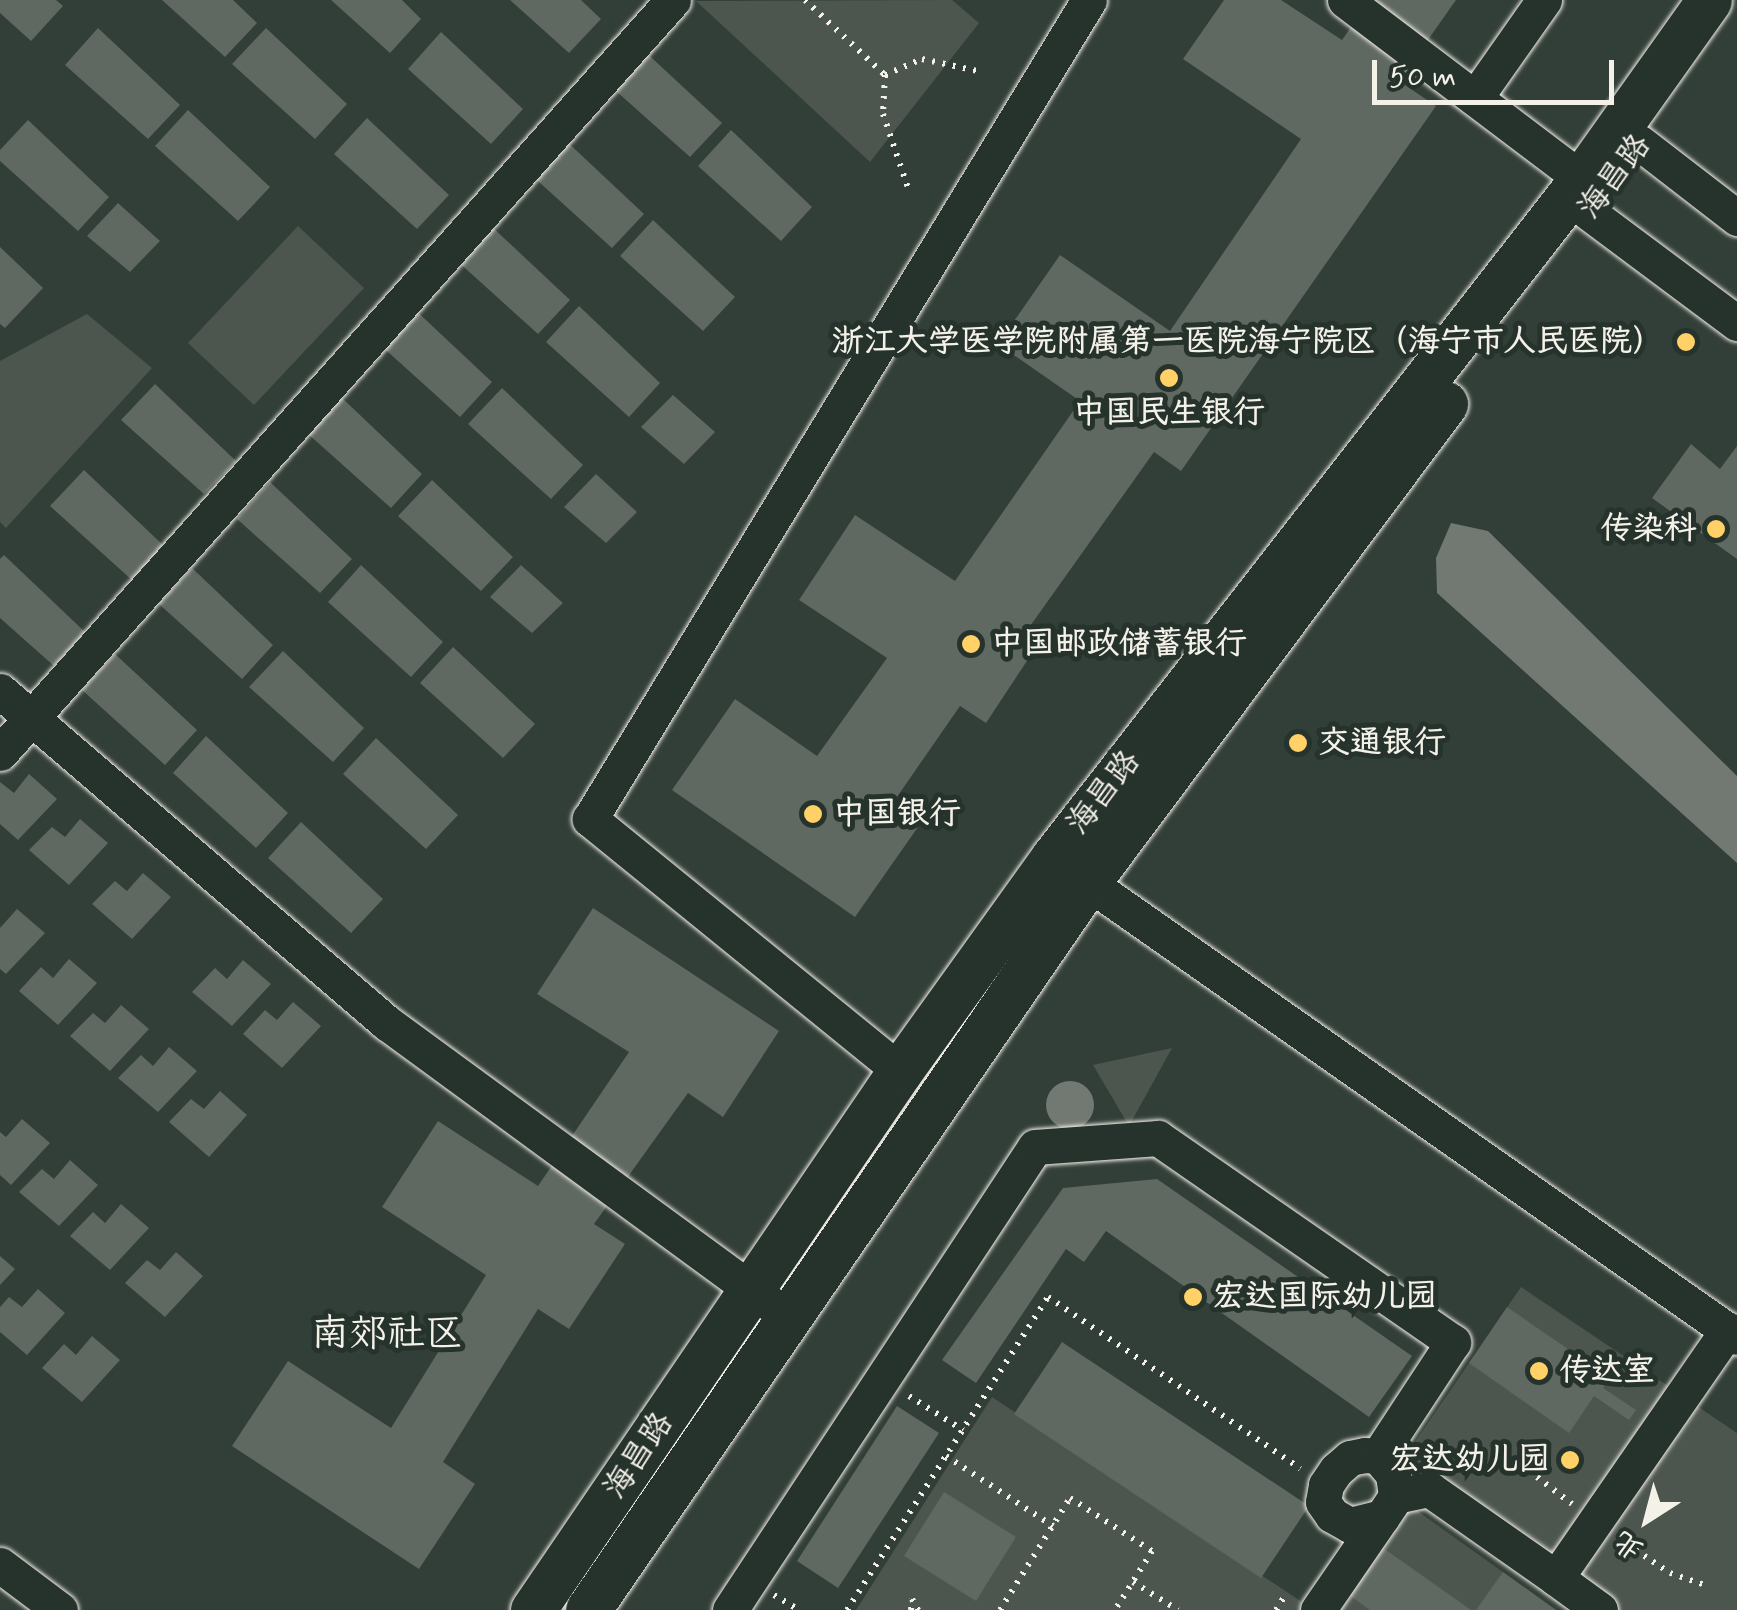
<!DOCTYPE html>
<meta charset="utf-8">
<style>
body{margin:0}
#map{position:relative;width:1737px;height:1610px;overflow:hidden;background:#323e38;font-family:Mynerve,"LXGW WenKai TC",sans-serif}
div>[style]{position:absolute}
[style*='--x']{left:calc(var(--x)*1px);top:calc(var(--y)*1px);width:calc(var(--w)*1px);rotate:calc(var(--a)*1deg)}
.green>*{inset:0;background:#4c564f}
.water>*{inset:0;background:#727972}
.round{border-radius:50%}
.building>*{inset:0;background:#5f6861}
.path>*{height:6px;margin-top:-3px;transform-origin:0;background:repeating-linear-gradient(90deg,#f4f1e8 0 2.5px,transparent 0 10.5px)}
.roads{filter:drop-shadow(0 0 2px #f4f1e8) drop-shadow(0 0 2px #f4f1e8)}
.minor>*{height:35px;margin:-17.5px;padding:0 17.5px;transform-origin:17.5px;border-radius:17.5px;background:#26332d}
.major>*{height:45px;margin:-22.5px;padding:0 22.5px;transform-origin:22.5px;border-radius:22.5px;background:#26332d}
.dots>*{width:28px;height:28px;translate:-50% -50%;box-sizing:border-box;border:5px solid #26332d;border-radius:50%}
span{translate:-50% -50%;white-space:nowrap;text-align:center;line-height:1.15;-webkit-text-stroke:10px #26332d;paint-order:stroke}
.street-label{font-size:32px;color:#f4f1e8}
.poi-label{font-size:32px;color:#f4f1e8;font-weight:700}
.right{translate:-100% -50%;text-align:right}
.left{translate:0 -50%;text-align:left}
.quarter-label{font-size:38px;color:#f4f1e8}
.north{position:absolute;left:1597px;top:1470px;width:100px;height:100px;-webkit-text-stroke:8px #26332d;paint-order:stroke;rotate:216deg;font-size:28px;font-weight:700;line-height:40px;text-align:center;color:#f4f1e8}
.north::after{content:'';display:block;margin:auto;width:35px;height:45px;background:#f4f1e8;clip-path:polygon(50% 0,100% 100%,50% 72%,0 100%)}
.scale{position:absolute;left:1372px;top:60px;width:242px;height:45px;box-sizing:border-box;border:5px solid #f4f1e8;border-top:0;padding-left:12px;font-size:30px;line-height:35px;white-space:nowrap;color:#f4f1e8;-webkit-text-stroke:8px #26332d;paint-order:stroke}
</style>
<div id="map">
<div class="green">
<i style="clip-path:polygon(952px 0,979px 23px,870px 162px,696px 1px)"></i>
<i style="clip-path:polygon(298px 226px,364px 288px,254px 405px,188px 343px)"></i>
<i style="clip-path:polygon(87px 314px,152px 368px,6px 528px,0 522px,0 361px)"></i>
<i style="clip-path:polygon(1172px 1048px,1129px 1126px,1093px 1065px)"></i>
<i style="clip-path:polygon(1521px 1287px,1674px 1390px,1541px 1578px,1392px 1476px)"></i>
<i style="clip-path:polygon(992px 1397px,1305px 1604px,1384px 1487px,1556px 1610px,856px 1610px)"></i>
<i style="clip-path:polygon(1688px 1400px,1737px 1433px,1737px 1610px,1586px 1610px,1559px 1590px)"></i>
</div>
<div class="water">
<i style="clip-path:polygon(1451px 523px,1488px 531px,1737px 776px,1737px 863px,1437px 593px,1436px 558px)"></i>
<i class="round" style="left:1046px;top:1081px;width:48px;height:48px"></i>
</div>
<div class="building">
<i style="clip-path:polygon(0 0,56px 0,63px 6px,31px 41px,0 13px)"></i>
<i style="clip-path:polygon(162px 0,233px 0,257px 23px,225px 57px)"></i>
<i style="clip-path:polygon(331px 0,402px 0,421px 19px,390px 53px)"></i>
<i style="clip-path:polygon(510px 0,581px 0,601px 19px,569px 53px)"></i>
<i style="clip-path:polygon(1224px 0,1281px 0,1342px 40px,1370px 0,1456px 0,1399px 81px,1436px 106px,1181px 471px,1154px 452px,1028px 629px,1042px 638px,986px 723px,960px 706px,890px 807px,918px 827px,855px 917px,672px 790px,735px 699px,817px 756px,887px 658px,799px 600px,855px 515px,955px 581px,1080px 401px,998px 344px,1060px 255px,1170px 331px,1301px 139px,1183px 59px)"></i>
<i style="clip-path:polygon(98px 28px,180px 105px,148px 139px,65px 65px)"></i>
<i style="clip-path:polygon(266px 28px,347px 104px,315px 139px,232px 64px)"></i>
<i style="clip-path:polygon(441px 32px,523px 109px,491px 144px,408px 69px)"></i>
<i style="clip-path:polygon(640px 47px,722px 123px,690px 157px,607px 83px)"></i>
<i style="clip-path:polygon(188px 110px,270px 187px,238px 221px,155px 146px)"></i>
<i style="clip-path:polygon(367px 118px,449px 195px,417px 229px,334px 154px)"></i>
<i style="clip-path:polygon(28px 120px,109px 197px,78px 231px,0 161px,0 150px)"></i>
<i style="clip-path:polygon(731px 130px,812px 207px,781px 241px,698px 166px)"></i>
<i style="clip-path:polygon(562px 137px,644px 214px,612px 248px,529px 173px)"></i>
<i style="clip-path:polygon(118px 203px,160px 241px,130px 272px,87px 236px)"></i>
<i style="clip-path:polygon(653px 220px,735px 297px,703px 331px,620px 256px)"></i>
<i style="clip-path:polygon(488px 223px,570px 300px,538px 334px,455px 259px)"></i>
<i style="clip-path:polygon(0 247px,43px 288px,5px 328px,0 324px)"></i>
<i style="clip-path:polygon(411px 306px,492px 382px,460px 417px,377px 342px)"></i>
<i style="clip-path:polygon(579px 306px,660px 383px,629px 417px,546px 342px)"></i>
<i style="clip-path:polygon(155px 384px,236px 461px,204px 494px,121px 420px)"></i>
<i style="clip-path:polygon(502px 388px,583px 465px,551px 499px,468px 424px)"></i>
<i style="clip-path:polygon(673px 395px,715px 432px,684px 464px,641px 427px)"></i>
<i style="clip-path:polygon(341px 397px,422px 474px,391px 508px,307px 433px)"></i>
<i style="clip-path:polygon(1691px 444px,1720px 469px,1737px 446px,1737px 559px,1652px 498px)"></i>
<i style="clip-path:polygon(84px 470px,165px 547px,133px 581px,50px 506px)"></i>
<i style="clip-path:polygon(596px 474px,637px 512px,606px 543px,564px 507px)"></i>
<i style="clip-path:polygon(432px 480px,513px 557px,481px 591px,398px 516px)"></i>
<i style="clip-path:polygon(270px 482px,352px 559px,320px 593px,237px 519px)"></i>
<i style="clip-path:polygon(4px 555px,85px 632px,54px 666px,0 618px,0 559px)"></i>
<i style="clip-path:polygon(361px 565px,443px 642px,411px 677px,328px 602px)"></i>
<i style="clip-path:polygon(521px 565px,563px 603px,532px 633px,490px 597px)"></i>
<i style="clip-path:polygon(192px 568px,273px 645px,242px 679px,159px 604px)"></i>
<i style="clip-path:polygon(453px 647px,535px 724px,503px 758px,420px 683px)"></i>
<i style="clip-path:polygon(283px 651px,364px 728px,333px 762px,249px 687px)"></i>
<i style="clip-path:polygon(115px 654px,197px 730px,165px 765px,82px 690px)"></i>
<i style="clip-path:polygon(206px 736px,288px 813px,256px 848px,173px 773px)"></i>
<i style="clip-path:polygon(376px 738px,458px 815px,426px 849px,343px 774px)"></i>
<i style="clip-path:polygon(29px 774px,57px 799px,18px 840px,0 824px,0 782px,14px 793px)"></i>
<i style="clip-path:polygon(80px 819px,108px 843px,69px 885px,29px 850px,52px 827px,65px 837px)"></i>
<i style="clip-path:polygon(301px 822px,383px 899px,351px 933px,268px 858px)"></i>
<i style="clip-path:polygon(143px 873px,171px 897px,132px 939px,92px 904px,115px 881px,127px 891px)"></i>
<i style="clip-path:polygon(593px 908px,779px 1031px,723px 1117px,688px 1093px,594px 1224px,625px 1244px,569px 1329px,538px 1309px,443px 1462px,475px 1484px,419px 1569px,232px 1446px,288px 1361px,391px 1428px,486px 1275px,382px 1207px,438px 1121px,538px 1186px,629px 1052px,537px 994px)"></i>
<i style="clip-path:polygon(17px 909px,45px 933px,6px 974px,0 969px,0 928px)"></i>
<i style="clip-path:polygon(69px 959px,97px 983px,58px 1025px,19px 991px,41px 967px,53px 978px)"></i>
<i style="clip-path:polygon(243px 960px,271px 984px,232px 1026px,192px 992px,215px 968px,227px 979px)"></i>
<i style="clip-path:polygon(293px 1002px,321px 1026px,282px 1068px,243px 1034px,265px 1010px,277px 1020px)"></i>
<i style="clip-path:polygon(121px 1005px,149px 1029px,110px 1071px,70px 1036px,93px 1013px,105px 1023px)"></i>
<i style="clip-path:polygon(169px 1047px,197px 1071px,158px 1112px,118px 1078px,141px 1055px,153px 1066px)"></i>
<i style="clip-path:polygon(220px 1091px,247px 1115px,209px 1157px,169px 1122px,191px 1099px,204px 1109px)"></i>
<i style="clip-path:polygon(22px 1119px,50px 1143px,11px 1185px,0 1175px,0 1132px,6px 1137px)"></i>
<i style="clip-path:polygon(70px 1160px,98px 1185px,59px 1226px,19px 1192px,42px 1169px,54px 1179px)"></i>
<i style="clip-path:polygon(1157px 1179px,1412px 1356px,1369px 1417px,1106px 1231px,1084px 1262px,1066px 1249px,976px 1383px,942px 1360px,1063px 1188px)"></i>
<i style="clip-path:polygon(121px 1204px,149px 1228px,110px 1270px,70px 1236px,93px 1212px,105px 1223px)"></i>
<i style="clip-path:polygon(176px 1252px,203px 1276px,165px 1317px,125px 1283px,147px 1260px,160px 1270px)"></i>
<i style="clip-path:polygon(0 1256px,15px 1269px,0 1285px)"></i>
<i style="clip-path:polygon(38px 1289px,65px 1313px,27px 1355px,0 1332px,0 1307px,9px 1297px,22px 1307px)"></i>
<i style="clip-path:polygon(1507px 1307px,1610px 1378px,1603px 1388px,1636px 1410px,1629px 1420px,1594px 1396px,1569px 1433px,1469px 1363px)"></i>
<i style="clip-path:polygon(92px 1336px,120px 1360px,82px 1402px,42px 1368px,64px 1344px,76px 1355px)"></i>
<i style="clip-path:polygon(1062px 1342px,1309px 1506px,1261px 1578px,1014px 1414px)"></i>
<i style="clip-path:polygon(897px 1406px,939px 1433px,838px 1588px,797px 1561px)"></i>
<i style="clip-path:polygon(944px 1492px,1016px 1537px,976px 1601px,904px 1556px)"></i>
<i style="clip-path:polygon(1379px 1545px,1471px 1610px,1370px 1610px,1345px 1592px)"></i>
<i style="clip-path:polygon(1503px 1572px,1556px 1610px,1476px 1610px)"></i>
</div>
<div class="path">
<i style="--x:805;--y:0;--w:110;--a:43.2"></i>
<i style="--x:885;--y:75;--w:39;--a:93"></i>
<i style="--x:883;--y:114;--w:78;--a:71.3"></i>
<i style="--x:885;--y:75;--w:40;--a:-23.4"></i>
<i style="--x:922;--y:59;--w:61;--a:12.2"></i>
<i style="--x:909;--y:1396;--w:64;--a:32.2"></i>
<i style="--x:946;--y:1456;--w:128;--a:33.2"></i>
<i style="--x:1537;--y:1477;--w:44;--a:37.6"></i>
<i style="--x:1618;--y:1538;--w:63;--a:33.9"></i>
<i style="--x:1670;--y:1573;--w:36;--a:19"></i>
<i style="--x:1133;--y:1582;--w:53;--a:31.9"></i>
<i style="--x:774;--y:1595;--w:29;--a:31"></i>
<i style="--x:847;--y:1610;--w:372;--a:-57.3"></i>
<i style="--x:1048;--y:1297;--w:305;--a:34.2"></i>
<i style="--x:911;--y:1610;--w:11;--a:-85"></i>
<i style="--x:912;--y:1599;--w:13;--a:61"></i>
<i style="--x:1000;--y:1610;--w:132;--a:-58"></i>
<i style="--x:1070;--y:1498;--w:98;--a:32.9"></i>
<i style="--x:1152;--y:1551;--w:70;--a:122.1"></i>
<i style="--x:1276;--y:1610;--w:19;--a:-58"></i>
</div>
<div class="roads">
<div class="minor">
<i style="--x:1345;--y:0;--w:297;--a:37.1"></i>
<i style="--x:1475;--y:98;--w:120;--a:-54.9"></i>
<i style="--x:1640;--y:143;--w:123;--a:37.7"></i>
<i style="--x:1588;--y:212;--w:186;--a:36.7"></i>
<i style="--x:0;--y:691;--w:510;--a:40.63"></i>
<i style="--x:387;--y:1023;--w:477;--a:36.2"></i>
<i style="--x:0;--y:753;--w:1010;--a:-48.21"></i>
<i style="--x:1070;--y:870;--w:814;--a:35"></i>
<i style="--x:900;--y:1071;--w:400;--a:-140.9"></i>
<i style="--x:590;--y:819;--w:959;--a:-58.65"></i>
<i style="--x:1396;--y:1496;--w:22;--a:-98"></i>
<i style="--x:1393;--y:1474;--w:23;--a:-130"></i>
<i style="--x:1378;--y:1456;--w:13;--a:-176"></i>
<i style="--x:1365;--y:1455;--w:15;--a:169"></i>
<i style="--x:1350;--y:1458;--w:18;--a:139"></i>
<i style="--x:1336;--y:1470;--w:18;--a:124"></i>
<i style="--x:1326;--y:1485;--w:17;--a:100"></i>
<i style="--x:1323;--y:1502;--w:16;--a:55"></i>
<i style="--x:1332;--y:1515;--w:21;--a:29"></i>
<i style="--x:1350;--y:1525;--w:33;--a:-14"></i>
<i style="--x:1382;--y:1517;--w:25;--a:-56"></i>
<i style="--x:1396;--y:1496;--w:34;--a:-12"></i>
<i style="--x:1429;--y:1489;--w:155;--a:35"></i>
<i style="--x:0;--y:1565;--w:75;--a:36.9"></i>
<i style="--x:730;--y:1610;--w:554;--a:-56.63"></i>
<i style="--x:1035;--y:1147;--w:123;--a:-4.2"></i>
<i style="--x:1158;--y:1138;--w:359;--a:34.7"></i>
<i style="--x:1453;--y:1342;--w:136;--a:123.3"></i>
<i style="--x:1318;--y:1610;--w:113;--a:-55.5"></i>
<i style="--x:1600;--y:1610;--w:54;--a:-144"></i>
<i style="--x:1556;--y:1578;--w:302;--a:-55.3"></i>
</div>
<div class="major">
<i style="--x:533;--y:1610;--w:652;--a:-55.75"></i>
<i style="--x:900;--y:1071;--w:262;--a:-54.3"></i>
<i style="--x:1053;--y:858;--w:861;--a:-52.08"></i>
<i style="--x:1582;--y:179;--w:219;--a:-54.6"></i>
<i style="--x:588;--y:1610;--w:883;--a:-55.52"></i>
<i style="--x:1088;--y:882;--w:597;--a:-53.25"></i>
</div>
</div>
<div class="dots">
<i style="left:1686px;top:342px;background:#ffd166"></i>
<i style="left:1169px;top:378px;background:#ffd166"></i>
<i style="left:1716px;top:529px;background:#ffd166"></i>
<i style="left:971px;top:644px;background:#ffd166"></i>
<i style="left:1298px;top:743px;background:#ffd166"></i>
<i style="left:813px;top:814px;background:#ffd166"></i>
<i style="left:1193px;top:1297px;background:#ffd166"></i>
<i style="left:1539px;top:1371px;background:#ffd166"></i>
<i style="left:1570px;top:1460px;background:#ffd166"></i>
</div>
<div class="street-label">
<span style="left:1615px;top:177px;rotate:-53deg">海昌路</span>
<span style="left:1104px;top:793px;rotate:-52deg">海昌路</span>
<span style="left:639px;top:1456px;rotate:-56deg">海昌路</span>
</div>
<div class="poi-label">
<span class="right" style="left:1664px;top:342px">浙江大学医学院附属第一医院海宁院区（海宁市人民医院）</span>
<span style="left:1169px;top:413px">中国民生银行</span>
<span class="right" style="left:1696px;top:529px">传染科</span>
<span class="left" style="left:991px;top:644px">中国邮政储蓄银行</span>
<span class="left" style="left:1318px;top:743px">交通银行</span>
<span class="left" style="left:833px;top:814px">中国银行</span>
<span class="left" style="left:1213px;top:1297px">宏达国际幼儿园</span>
<span class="left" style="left:1559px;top:1371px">传达室</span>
<span class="right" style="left:1550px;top:1460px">宏达幼儿园</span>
</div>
<div class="quarter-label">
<span style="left:387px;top:1335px">南郊社区</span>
</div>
<div class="north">北</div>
<div class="scale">50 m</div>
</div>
